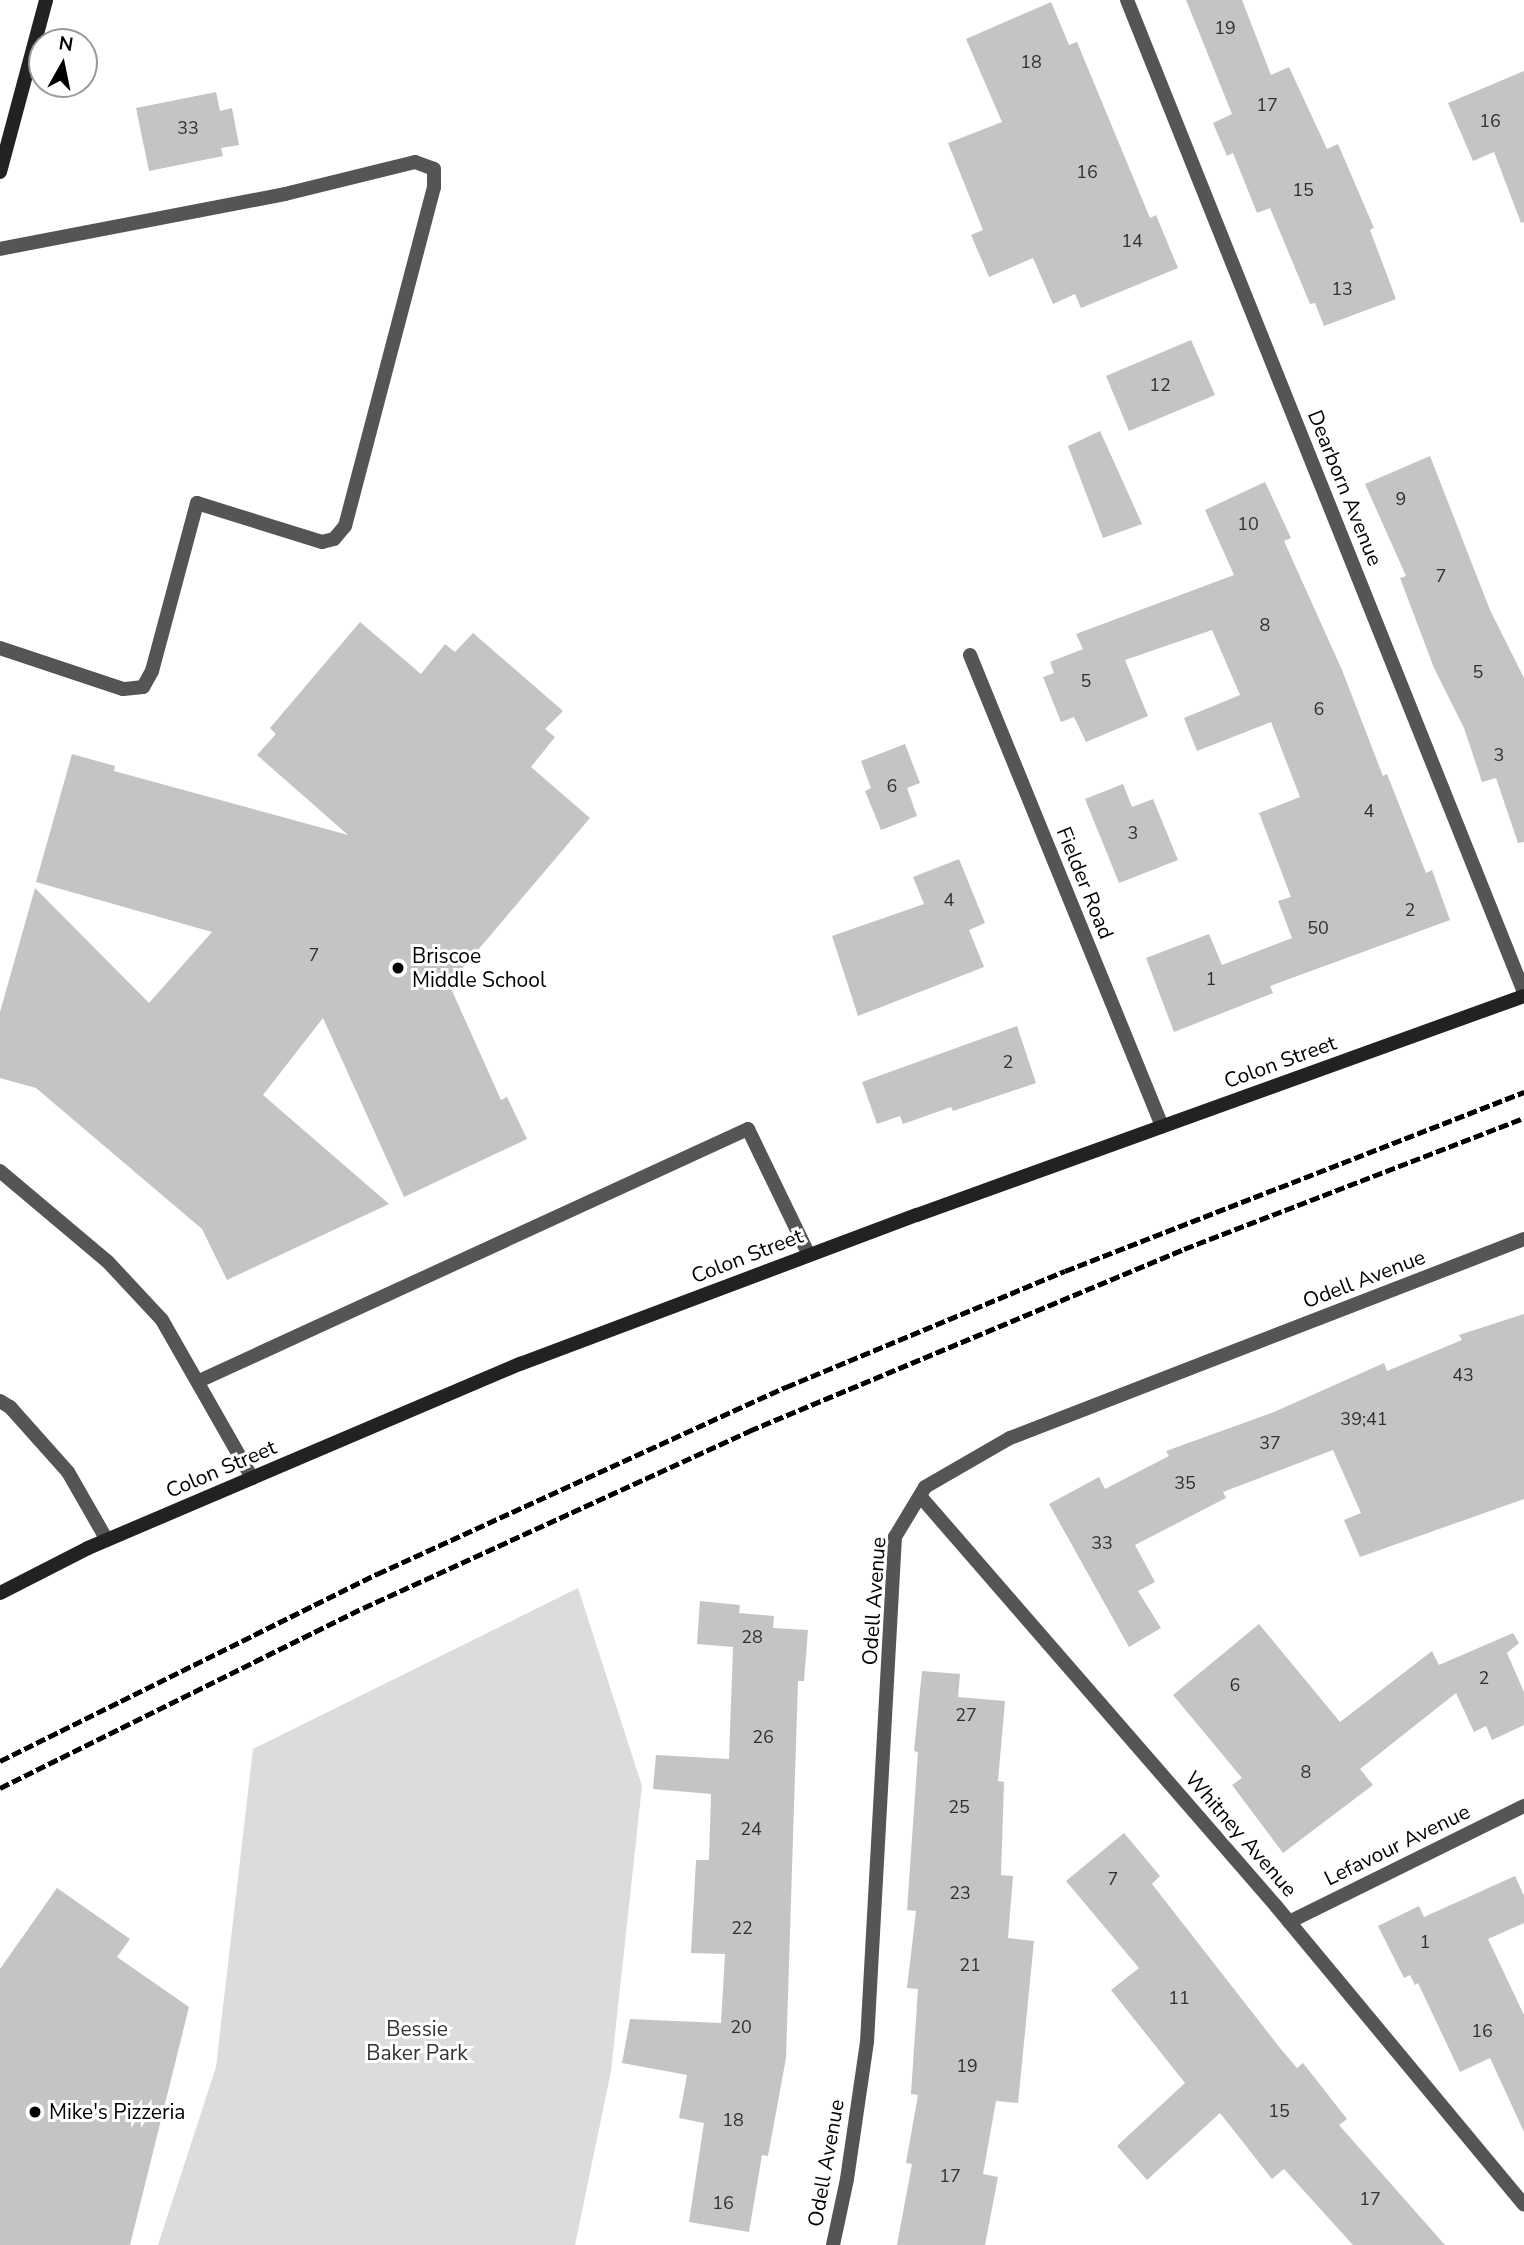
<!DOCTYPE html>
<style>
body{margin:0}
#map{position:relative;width:1524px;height:2245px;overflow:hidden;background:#fff;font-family:"Nunito Sans",sans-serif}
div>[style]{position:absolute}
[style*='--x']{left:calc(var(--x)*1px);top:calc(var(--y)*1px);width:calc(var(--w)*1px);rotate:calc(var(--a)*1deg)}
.green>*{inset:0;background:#dcdcdc}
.building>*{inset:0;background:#c4c4c4}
.service>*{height:14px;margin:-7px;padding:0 7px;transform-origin:7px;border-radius:7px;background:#555}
.minor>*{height:14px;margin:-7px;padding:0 7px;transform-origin:7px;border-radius:7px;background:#555}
.secondary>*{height:14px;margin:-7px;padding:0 7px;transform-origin:7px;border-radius:7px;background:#222}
.rail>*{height:5px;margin-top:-2.5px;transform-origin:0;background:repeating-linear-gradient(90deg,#000 0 10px,transparent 0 13.5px)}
.dots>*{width:19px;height:19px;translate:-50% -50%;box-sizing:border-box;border:4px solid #fff;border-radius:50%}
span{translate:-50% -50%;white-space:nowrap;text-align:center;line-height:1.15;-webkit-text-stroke:6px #fff;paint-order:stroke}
.number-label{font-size:18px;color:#313131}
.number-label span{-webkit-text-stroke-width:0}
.street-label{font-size:21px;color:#000}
.poi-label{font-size:21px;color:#000}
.left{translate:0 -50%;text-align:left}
.park-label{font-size:21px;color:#333}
.north{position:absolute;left:28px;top:28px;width:70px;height:70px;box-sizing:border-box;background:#fff;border:2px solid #999;border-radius:50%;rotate:9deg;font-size:19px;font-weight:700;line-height:28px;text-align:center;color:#000}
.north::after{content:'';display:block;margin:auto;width:24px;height:32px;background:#000;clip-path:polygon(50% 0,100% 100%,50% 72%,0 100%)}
</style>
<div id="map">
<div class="green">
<i style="clip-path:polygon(578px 1588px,642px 1786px,611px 2071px,575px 2245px,158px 2245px,216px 2067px,253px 1749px)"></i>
</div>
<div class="building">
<i style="clip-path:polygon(1186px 0,1242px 0,1271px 75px,1289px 67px,1327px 149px,1338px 144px,1374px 228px,1370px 230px,1396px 299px,1324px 326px,1315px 303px,1310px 304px,1270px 208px,1257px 213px,1233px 153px,1227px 156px,1213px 123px,1232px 114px)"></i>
<i style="clip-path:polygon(1051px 2px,1069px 45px,1077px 42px,1150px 218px,1156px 215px,1178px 268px,1081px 308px,1075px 294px,1053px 304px,1033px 258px,989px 277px,971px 235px,983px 230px,948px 143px,1002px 122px,966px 39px)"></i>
<i style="clip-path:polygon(1524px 71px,1524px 222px,1521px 223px,1494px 152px,1473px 161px,1448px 103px)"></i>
<i style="clip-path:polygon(216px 92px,220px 111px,232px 108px,239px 145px,221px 148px,223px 156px,149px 171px,136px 108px)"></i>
<i style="clip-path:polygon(1191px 340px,1215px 395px,1129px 431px,1106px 376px)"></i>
<i style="clip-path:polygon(1100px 431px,1142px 524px,1103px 538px,1068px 446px)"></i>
<i style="clip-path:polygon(1430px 456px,1490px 610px,1524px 678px,1524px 842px,1518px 843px,1496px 778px,1482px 782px,1464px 728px,1434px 668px,1400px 578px,1406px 576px,1365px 484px)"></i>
<i style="clip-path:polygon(1265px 482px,1291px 538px,1284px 541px,1342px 670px,1383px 776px,1387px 774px,1426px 873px,1432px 870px,1450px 920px,1270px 986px,1273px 993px,1174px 1032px,1146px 958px,1209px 934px,1222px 965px,1292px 938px,1278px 901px,1291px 897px,1259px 813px,1300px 797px,1271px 722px,1197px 751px,1184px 718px,1240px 695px,1212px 630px,1125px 660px,1148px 716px,1086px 742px,1074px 717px,1061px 722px,1043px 677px,1054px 673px,1050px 662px,1083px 649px,1076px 634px,1234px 575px,1205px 510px)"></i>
<i style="clip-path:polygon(360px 622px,421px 674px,445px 644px,455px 652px,473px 633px,563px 711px,545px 729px,555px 737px,531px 767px,590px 818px,449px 984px,501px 1100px,507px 1097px,527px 1139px,404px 1197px,323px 1018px,263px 1095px,389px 1204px,227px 1280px,202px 1229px,36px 1088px,0 1078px,0 1012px,35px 888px,149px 1003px,212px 932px,36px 882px,72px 754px,115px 766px,114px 771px,348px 835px,257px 755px,276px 734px,270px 728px)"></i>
<i style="clip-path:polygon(905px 744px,920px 783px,907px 788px,917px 816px,881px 830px,865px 791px,871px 788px,861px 761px)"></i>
<i style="clip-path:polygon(1123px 784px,1132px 807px,1153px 799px,1178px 860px,1119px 883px,1085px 799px)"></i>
<i style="clip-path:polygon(959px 859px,985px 923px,969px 930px,984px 967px,858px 1016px,832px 936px,924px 904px,913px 877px)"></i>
<i style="clip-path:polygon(1017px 1026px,1036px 1083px,953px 1111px,951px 1107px,903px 1124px,900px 1116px,877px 1124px,862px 1082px)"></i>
<i style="clip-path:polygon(1524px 1314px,1524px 1499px,1360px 1557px,1344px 1520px,1361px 1513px,1333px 1450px,1223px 1492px,1226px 1498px,1135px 1545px,1155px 1582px,1138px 1591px,1161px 1628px,1129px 1647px,1049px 1504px,1099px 1477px,1105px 1489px,1169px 1456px,1166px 1451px,1274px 1412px,1384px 1363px,1387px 1371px,1462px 1340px,1459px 1335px)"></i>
<i style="clip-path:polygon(700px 1601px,740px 1605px,739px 1613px,774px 1616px,773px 1628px,808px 1630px,804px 1681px,798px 1681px,786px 2058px,768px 2156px,762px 2155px,749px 2232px,689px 2222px,704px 2123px,679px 2118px,687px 2075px,622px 2063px,630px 2019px,721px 2023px,725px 1954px,691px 1953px,696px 1860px,709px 1860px,711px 1794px,653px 1789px,656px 1755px,729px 1759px,733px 1647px,697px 1644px)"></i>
<i style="clip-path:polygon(1259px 1624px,1340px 1722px,1432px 1651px,1439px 1665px,1513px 1633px,1519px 1643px,1507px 1653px,1524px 1692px,1524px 1725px,1492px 1740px,1486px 1726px,1474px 1732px,1456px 1693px,1360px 1769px,1373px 1785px,1283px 1853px,1232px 1785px,1242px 1778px,1173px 1695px)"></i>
<i style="clip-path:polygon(922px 1671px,960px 1674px,958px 1697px,1005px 1701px,998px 1781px,1004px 1782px,1001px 1875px,1013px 1876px,1008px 1938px,1034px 1941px,1018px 2103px,996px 2101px,983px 2174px,998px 2177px,985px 2245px,897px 2245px,912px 2164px,906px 2163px,918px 2095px,911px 2094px,918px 1989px,907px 1988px,916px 1911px,907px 1910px,918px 1752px,914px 1751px)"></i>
<i style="clip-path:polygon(1124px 1833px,1160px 1876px,1152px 1884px,1280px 2048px,1297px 2068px,1303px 2063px,1347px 2119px,1339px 2125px,1445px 2245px,1353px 2245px,1284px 2169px,1272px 2179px,1220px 2113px,1147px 2180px,1117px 2146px,1185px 2083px,1111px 1990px,1139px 1968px,1066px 1881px)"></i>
<i style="clip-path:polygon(1515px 1876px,1524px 1896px,1524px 1923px,1488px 1939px,1524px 2015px,1524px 2132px,1490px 2058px,1460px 2072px,1418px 1983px,1415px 1985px,1410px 1975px,1404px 1978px,1378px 1926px,1419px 1906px,1424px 1917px)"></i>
<i style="clip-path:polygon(57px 1888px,130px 1939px,117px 1957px,189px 2007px,130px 2245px,0 2245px,0 1969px)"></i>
</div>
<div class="service">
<i style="--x:0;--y:249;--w:290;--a:-10.9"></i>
<i style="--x:285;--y:194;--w:134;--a:-13.8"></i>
<i style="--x:415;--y:162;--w:20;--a:20"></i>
<i style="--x:434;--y:169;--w:18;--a:90"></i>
<i style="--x:434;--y:187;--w:350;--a:104.7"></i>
<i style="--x:345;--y:526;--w:17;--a:130"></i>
<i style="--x:334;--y:539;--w:12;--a:166"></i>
<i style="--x:322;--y:542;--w:131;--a:-162.7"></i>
<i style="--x:197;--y:503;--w:174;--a:105"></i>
<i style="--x:152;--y:671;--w:18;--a:119"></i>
<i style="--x:143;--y:687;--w:20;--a:174"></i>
<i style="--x:123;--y:689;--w:130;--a:-161.6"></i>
<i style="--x:0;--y:1171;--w:141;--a:40.1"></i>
<i style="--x:108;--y:1262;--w:79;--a:47"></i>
<i style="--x:162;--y:1320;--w:182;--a:60.3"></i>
<i style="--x:199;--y:1381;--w:604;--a:-24.66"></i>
<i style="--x:748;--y:1129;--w:140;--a:64.2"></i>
<i style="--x:0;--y:1401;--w:12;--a:31"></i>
<i style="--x:10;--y:1407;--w:87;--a:48.3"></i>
<i style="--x:68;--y:1472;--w:78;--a:60.2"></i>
</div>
<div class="minor">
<i style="--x:1127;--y:0;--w:1068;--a:68.19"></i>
<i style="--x:970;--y:655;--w:509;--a:67.82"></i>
<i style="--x:920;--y:1496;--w:543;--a:49.03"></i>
<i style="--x:1276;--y:1906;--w:388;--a:50.3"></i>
<i style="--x:1289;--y:1922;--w:262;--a:-26.3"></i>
<i style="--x:833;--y:2245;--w:67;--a:-78"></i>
<i style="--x:847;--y:2179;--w:138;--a:-81.7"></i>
<i style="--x:867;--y:2042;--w:506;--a:-86.83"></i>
<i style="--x:895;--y:1537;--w:58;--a:-59"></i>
<i style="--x:925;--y:1487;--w:98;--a:-30"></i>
<i style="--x:1010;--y:1438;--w:551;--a:-21.16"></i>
</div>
<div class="secondary">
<i style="--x:0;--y:172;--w:178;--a:-75"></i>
<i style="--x:0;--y:1593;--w:99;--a:-27.1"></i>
<i style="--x:88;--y:1548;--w:470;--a:-23.1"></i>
<i style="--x:520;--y:1364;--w:424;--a:-20.6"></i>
<i style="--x:917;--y:1215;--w:645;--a:-19.84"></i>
</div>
<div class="rail">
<i style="--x:0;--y:1761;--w:421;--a:-26.4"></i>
<i style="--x:377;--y:1574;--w:450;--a:-24.6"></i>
<i style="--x:786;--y:1387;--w:302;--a:-22.6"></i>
<i style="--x:1065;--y:1271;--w:493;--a:-21.3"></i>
<i style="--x:0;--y:1788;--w:405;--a:-26.4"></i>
<i style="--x:363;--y:1608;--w:425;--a:-24.6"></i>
<i style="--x:749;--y:1431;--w:472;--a:-22.7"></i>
<i style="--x:1184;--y:1249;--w:364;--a:-21.1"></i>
</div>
<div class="dots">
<i style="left:398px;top:968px;background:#000"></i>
<i style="left:35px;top:2112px;background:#000"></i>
</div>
<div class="number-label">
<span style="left:1225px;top:28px">19</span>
<span style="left:1031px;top:62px">18</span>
<span style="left:1267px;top:105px">17</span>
<span style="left:1490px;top:121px">16</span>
<span style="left:188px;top:128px">33</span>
<span style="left:1087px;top:172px">16</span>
<span style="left:1303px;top:190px">15</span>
<span style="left:1132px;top:241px">14</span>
<span style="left:1342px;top:289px">13</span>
<span style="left:1160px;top:385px">12</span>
<span style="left:1401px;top:499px">9</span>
<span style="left:1248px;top:524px">10</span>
<span style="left:1441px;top:576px">7</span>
<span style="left:1265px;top:625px">8</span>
<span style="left:1478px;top:672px">5</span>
<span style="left:1086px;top:681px">5</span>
<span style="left:1319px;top:709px">6</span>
<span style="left:1499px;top:755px">3</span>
<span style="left:892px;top:786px">6</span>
<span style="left:1369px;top:811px">4</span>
<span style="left:1133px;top:833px">3</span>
<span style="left:949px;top:900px">4</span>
<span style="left:1410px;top:910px">2</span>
<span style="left:1318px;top:928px">50</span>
<span style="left:314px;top:955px">7</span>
<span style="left:1211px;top:979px">1</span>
<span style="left:1008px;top:1062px">2</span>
<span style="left:1463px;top:1375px">43</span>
<span style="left:1364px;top:1419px">39;41</span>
<span style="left:1270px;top:1443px">37</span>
<span style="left:1185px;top:1483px">35</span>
<span style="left:1102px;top:1543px">33</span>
<span style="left:752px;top:1637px">28</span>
<span style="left:1484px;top:1678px">2</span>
<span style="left:1235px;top:1685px">6</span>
<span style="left:966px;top:1715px">27</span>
<span style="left:763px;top:1737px">26</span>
<span style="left:1306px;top:1772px">8</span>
<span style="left:959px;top:1807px">25</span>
<span style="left:751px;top:1829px">24</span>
<span style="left:1113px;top:1879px">7</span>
<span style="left:960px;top:1893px">23</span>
<span style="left:742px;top:1928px">22</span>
<span style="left:1425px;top:1942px">1</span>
<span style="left:970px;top:1965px">21</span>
<span style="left:1179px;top:1998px">11</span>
<span style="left:741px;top:2027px">20</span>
<span style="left:1482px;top:2031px">16</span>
<span style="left:967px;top:2066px">19</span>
<span style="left:1279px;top:2111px">15</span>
<span style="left:733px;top:2120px">18</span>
<span style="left:950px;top:2176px">17</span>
<span style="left:1370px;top:2199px">17</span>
<span style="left:723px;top:2203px">16</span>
</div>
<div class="street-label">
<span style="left:1345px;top:488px;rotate:68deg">Dearborn Avenue</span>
<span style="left:1085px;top:883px;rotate:68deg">Fielder Road</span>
<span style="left:1280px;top:1062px;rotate:-20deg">Colon Street</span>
<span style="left:747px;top:1256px;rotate:-21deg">Colon Street</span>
<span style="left:1364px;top:1279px;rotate:-21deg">Odell Avenue</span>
<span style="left:221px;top:1469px;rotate:-23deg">Colon Street</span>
<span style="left:874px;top:1601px;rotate:-86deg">Odell Avenue</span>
<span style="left:1241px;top:1834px;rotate:49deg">Whitney Avenue</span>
<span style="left:1397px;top:1845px;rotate:-26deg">Lefavour Avenue</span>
<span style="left:826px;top:2163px;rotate:-80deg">Odell Avenue</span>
</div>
<div class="poi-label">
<span class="left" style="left:412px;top:968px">Briscoe<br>Middle School</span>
<span class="left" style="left:49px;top:2112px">Mike's Pizzeria</span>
</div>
<div class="park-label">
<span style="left:417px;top:2041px">Bessie<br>Baker Park</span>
</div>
<div class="north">N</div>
</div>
